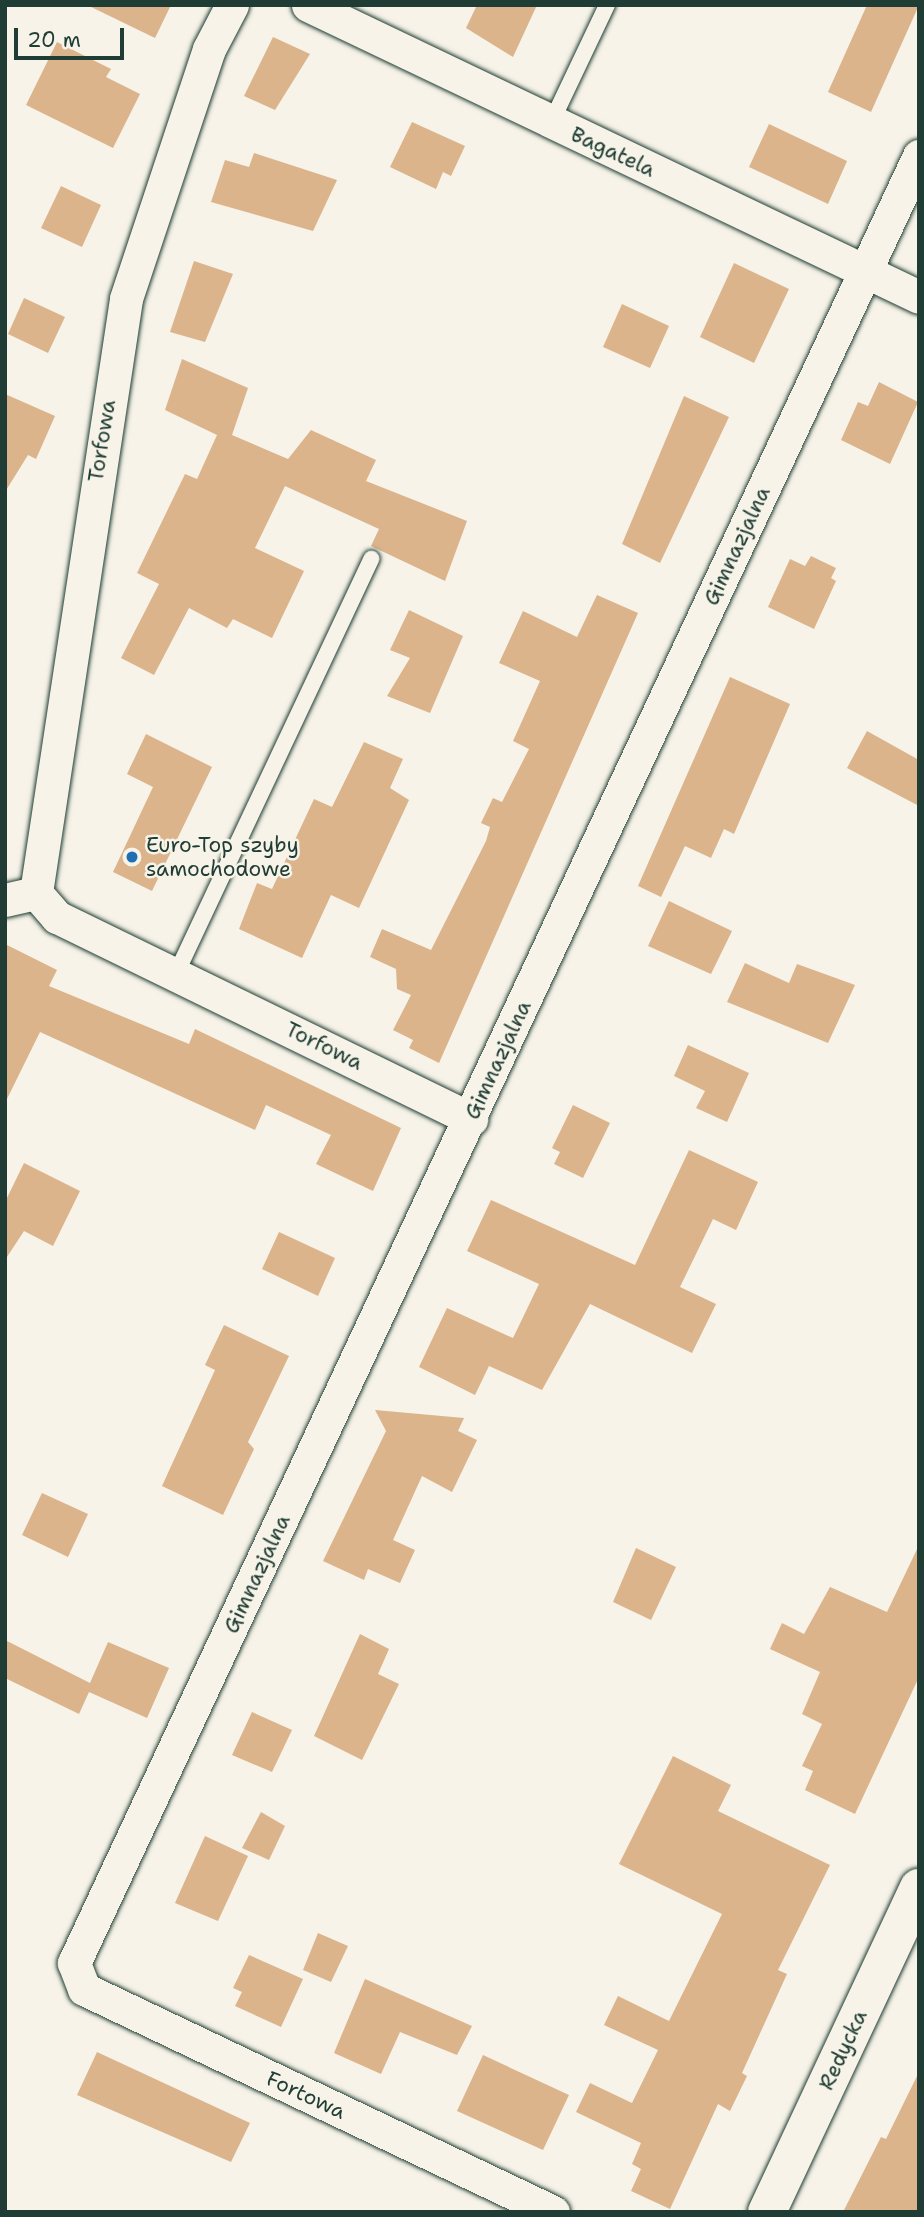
<!DOCTYPE html>
<style>
body{margin:0}
#map{position:relative;width:924px;height:2217px;overflow:hidden;background:#f7f3e8;font-family:"Shantell Sans",sans-serif}
div>[style]{position:absolute}
[style*='--x']{left:calc(var(--x)*1px);top:calc(var(--y)*1px);width:calc(var(--w)*1px);rotate:calc(var(--a)*1deg)}
.building>*{inset:0;background:#dbb48c}
.roads{filter:drop-shadow(0 0 2px #1f3d34) drop-shadow(0 0 2px #1f3d34)}
.service>*{height:16px;margin:-8px;padding:0 8px;transform-origin:8px;border-radius:8px;background:#f7f3e8}
.minor>*{height:33px;margin:-16.5px;padding:0 16.5px;transform-origin:16.5px;border-radius:16.5px;background:#f7f3e8}
.tertiary>*{height:38px;margin:-19px;padding:0 19px;transform-origin:19px;border-radius:19px;background:#f7f3e8}
.dots>*{width:19px;height:19px;translate:-50% -50%;box-sizing:border-box;border:4px solid #f7f3e8;border-radius:50%}
span{translate:-50% -50%;white-space:nowrap;text-align:center;line-height:1.15;-webkit-text-stroke:5px #f7f3e8;paint-order:stroke}
.street-label{font-size:21px;color:#1f3d34}
.poi-label{font-size:21px;color:#1f3d34}
.left{translate:0 -50%;text-align:left}
.frame{position:absolute;inset:0;border:7px solid #1f3d34;pointer-events:none}
.scale{position:absolute;left:14px;top:28px;width:110px;height:32px;box-sizing:border-box;border:4px solid #1f3d34;border-top:0;padding-left:9px;font-size:21px;line-height:24px;white-space:nowrap;color:#1f3d34;-webkit-text-stroke:5px #f7f3e8;paint-order:stroke}
</style>
<div id="map">
<div class="building">
<i style="clip-path:polygon(87px 5px,171px 5px,155px 38px)"></i>
<i style="clip-path:polygon(477px 5px,537px 5px,513px 57px,466px 28px)"></i>
<i style="clip-path:polygon(867px 5px,919px 5px,871px 112px,828px 92px)"></i>
<i style="clip-path:polygon(273px 37px,310px 54px,275px 110px,244px 96px)"></i>
<i style="clip-path:polygon(57px 42px,111px 69px,106px 77px,140px 94px,113px 148px,26px 105px)"></i>
<i style="clip-path:polygon(412px 122px,465px 146px,451px 176px,443px 172px,436px 189px,390px 167px)"></i>
<i style="clip-path:polygon(769px 124px,847px 161px,828px 204px,749px 167px)"></i>
<i style="clip-path:polygon(254px 153px,337px 180px,313px 231px,211px 202px,225px 160px,249px 167px)"></i>
<i style="clip-path:polygon(61px 186px,101px 205px,82px 247px,41px 228px)"></i>
<i style="clip-path:polygon(194px 261px,233px 274px,205px 342px,170px 332px)"></i>
<i style="clip-path:polygon(734px 263px,789px 289px,754px 363px,700px 337px)"></i>
<i style="clip-path:polygon(24px 298px,65px 317px,48px 353px,8px 334px)"></i>
<i style="clip-path:polygon(622px 304px,669px 326px,650px 368px,603px 347px)"></i>
<i style="clip-path:polygon(182px 359px,248px 388px,232px 435px,288px 459px,311px 430px,376px 460px,366px 481px,467px 521px,445px 581px,371px 546px,379px 529px,285px 486px,255px 548px,304px 571px,272px 638px,233px 619px,227px 628px,189px 608px,154px 675px,121px 658px,159px 584px,137px 573px,185px 474px,197px 479px,217px 435px,165px 410px)"></i>
<i style="clip-path:polygon(879px 382px,918px 402px,890px 464px,841px 440px,858px 402px,868px 406px)"></i>
<i style="clip-path:polygon(5px 394px,55px 416px,36px 459px,28px 455px,5px 492px)"></i>
<i style="clip-path:polygon(684px 396px,729px 417px,660px 563px,622px 544px)"></i>
<i style="clip-path:polygon(811px 556px,836px 568px,831px 578px,836px 581px,814px 629px,768px 607px,790px 559px,805px 566px)"></i>
<i style="clip-path:polygon(597px 595px,638px 613px,439px 1063px,409px 1048px,413px 1040px,393px 1030px,411px 995px,397px 989px,396px 969px,370px 957px,382px 929px,431px 950px,486px 841px,490px 827px,481px 823px,493px 798px,502px 802px,529px 749px,513px 741px,540px 681px,499px 663px,523px 611px,577px 637px)"></i>
<i style="clip-path:polygon(409px 610px,463px 636px,430px 713px,387px 696px,410px 658px,390px 650px)"></i>
<i style="clip-path:polygon(730px 677px,790px 704px,734px 834px,724px 829px,711px 858px,685px 846px,661px 897px,638px 886px)"></i>
<i style="clip-path:polygon(867px 731px,919px 760px,919px 806px,847px 768px)"></i>
<i style="clip-path:polygon(146px 734px,212px 767px,152px 891px,113px 872px,153px 787px,127px 774px)"></i>
<i style="clip-path:polygon(364px 742px,403px 759px,390px 788px,409px 800px,359px 908px,331px 895px,302px 958px,239px 929px,257px 883px,272px 889px,314px 799px,332px 807px)"></i>
<i style="clip-path:polygon(669px 901px,732px 931px,711px 974px,648px 946px)"></i>
<i style="clip-path:polygon(5px 944px,57px 970px,49px 986px,189px 1044px,195px 1029px,401px 1128px,373px 1191px,316px 1164px,331px 1135px,266px 1105px,255px 1130px,40px 1032px,5px 1103px)"></i>
<i style="clip-path:polygon(745px 963px,789px 983px,797px 964px,855px 985px,828px 1043px,727px 1002px)"></i>
<i style="clip-path:polygon(688px 1045px,749px 1073px,727px 1122px,696px 1108px,705px 1091px,674px 1076px)"></i>
<i style="clip-path:polygon(573px 1105px,610px 1123px,583px 1178px,554px 1164px,560px 1152px,552px 1148px)"></i>
<i style="clip-path:polygon(689px 1150px,758px 1182px,736px 1230px,713px 1219px,680px 1287px,716px 1304px,692px 1353px,590px 1304px,542px 1390px,489px 1366px,475px 1395px,419px 1367px,447px 1308px,513px 1338px,539px 1284px,467px 1251px,491px 1200px,635px 1265px)"></i>
<i style="clip-path:polygon(24px 1163px,80px 1191px,53px 1246px,24px 1231px,5px 1260px,5px 1202px)"></i>
<i style="clip-path:polygon(279px 1232px,335px 1258px,318px 1296px,262px 1269px)"></i>
<i style="clip-path:polygon(224px 1325px,289px 1356px,248px 1442px,254px 1449px,223px 1515px,162px 1486px,215px 1370px,205px 1365px)"></i>
<i style="clip-path:polygon(375px 1410px,464px 1418px,458px 1431px,477px 1440px,452px 1492px,422px 1476px,393px 1540px,415px 1550px,400px 1583px,368px 1569px,364px 1580px,323px 1561px,386px 1431px)"></i>
<i style="clip-path:polygon(42px 1493px,88px 1514px,68px 1557px,22px 1535px)"></i>
<i style="clip-path:polygon(919px 1545px,919px 1677px,855px 1814px,805px 1790px,813px 1771px,802px 1766px,822px 1724px,802px 1714px,820px 1672px,770px 1649px,782px 1623px,804px 1634px,830px 1587px,887px 1612px)"></i>
<i style="clip-path:polygon(636px 1548px,676px 1567px,651px 1620px,613px 1602px)"></i>
<i style="clip-path:polygon(360px 1634px,389px 1649px,378px 1674px,399px 1684px,362px 1760px,314px 1736px)"></i>
<i style="clip-path:polygon(5px 1640px,90px 1683px,108px 1642px,169px 1668px,147px 1718px,89px 1692px,79px 1714px,5px 1678px)"></i>
<i style="clip-path:polygon(252px 1712px,292px 1730px,272px 1772px,232px 1755px)"></i>
<i style="clip-path:polygon(673px 1756px,731px 1785px,718px 1811px,830px 1865px,778px 1970px,787px 1974px,742px 2073px,747px 2076px,730px 2111px,718px 2104px,670px 2209px,631px 2191px,641px 2169px,632px 2164px,641px 2143px,576px 2112px,590px 2083px,632px 2103px,658px 2050px,604px 2025px,618px 1996px,669px 2021px,722px 1914px,619px 1864px)"></i>
<i style="clip-path:polygon(261px 1812px,285px 1826px,269px 1860px,242px 1848px)"></i>
<i style="clip-path:polygon(205px 1836px,248px 1856px,218px 1921px,175px 1903px)"></i>
<i style="clip-path:polygon(318px 1933px,348px 1946px,331px 1982px,303px 1970px)"></i>
<i style="clip-path:polygon(249px 1955px,303px 1979px,281px 2027px,235px 2006px,242px 1992px,233px 1988px)"></i>
<i style="clip-path:polygon(365px 1979px,472px 2026px,457px 2055px,400px 2032px,381px 2074px,334px 2053px)"></i>
<i style="clip-path:polygon(97px 2052px,250px 2123px,231px 2162px,77px 2095px)"></i>
<i style="clip-path:polygon(483px 2055px,569px 2095px,543px 2150px,457px 2111px)"></i>
<i style="clip-path:polygon(919px 2072px,919px 2212px,843px 2212px,881px 2137px,886px 2139px)"></i>
</div>
<div class="roads">
<div class="service">
<i style="--x:551;--y:123;--w:131;--a:-64.6"></i>
<i style="--x:176;--y:974;--w:459;--a:-64.8"></i>
</div>
<div class="minor">
<i style="--x:232;--y:5;--w:50;--a:117.6"></i>
<i style="--x:209;--y:49;--w:263;--a:108.4"></i>
<i style="--x:126;--y:299;--w:601;--a:98.62"></i>
<i style="--x:36;--y:893;--w:32;--a:49"></i>
<i style="--x:57;--y:917;--w:461;--a:26"></i>
<i style="--x:308;--y:5;--w:677;--a:25.54"></i>
<i style="--x:5;--y:900;--w:32;--a:-13"></i>
<i style="--x:553;--y:2212;--w:519;--a:-154.57"></i>
<i style="--x:84;--y:1989;--w:28;--a:-111"></i>
<i style="--x:74;--y:1963;--w:1995;--a:-64.94"></i>
</div>
<div class="tertiary">
<i style="--x:767;--y:2212;--w:358;--a:-64.9"></i>
</div>
</div>
<div class="dots">
<i style="left:132px;top:857px;background:#1f6fb2"></i>
</div>
<div class="street-label">
<span style="left:613px;top:152px;rotate:25deg">Bagatela</span>
<span style="left:102px;top:441px;rotate:-81deg">Torfowa</span>
<span style="left:737px;top:546px;rotate:-65deg">Gimnazjalna</span>
<span style="left:324px;top:1046px;rotate:26deg">Torfowa</span>
<span style="left:498px;top:1060px;rotate:-65deg">Gimnazjalna</span>
<span style="left:257px;top:1574px;rotate:-65deg">Gimnazjalna</span>
<span style="left:843px;top:2050px;rotate:-65deg">Redycka</span>
<span style="left:306px;top:2095px;rotate:25deg">Fortowa</span>
</div>
<div class="poi-label">
<span class="left" style="left:146px;top:857px">Euro-Top szyby<br>samochodowe</span>
</div>
<div class="frame"></div>
<div class="scale">20 m</div>
</div>
